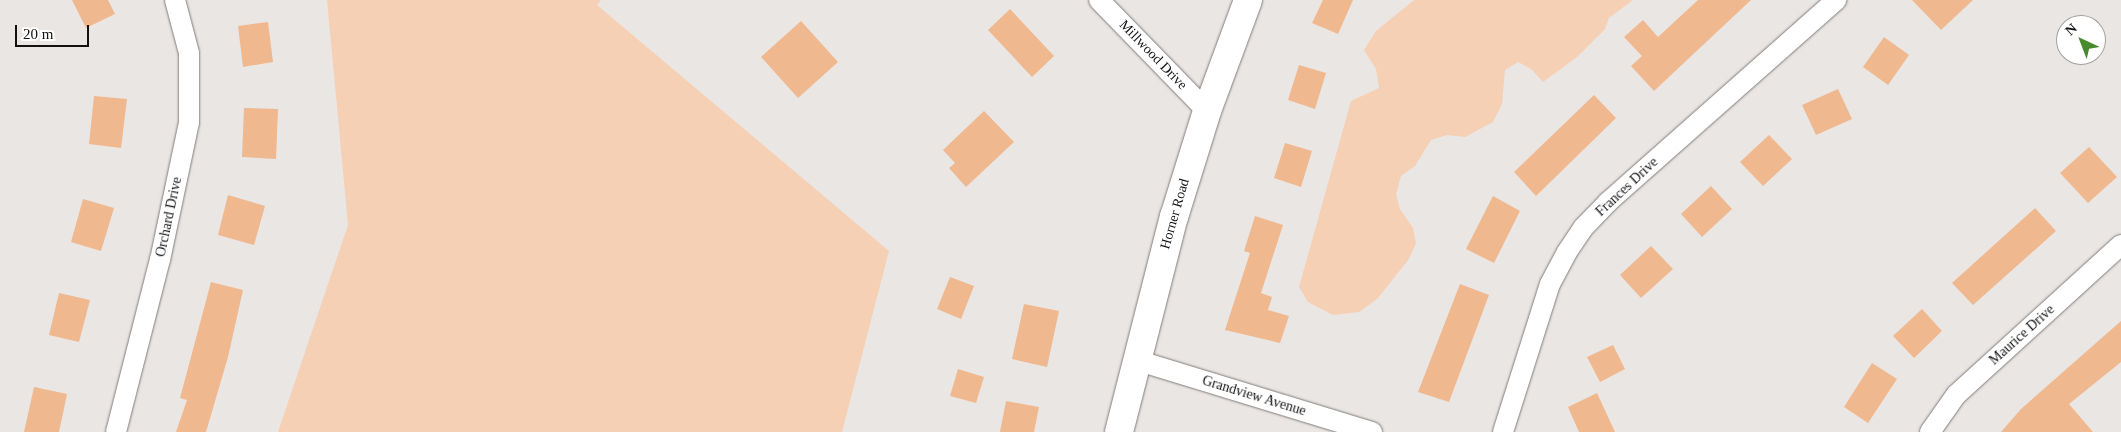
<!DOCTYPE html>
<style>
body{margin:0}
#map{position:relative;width:2121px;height:432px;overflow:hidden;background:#eae6e4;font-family:"Times New Roman",serif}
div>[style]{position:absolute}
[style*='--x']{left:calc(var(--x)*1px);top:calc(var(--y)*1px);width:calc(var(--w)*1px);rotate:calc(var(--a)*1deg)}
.green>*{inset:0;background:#f5d0b4}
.building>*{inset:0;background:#f0b88e}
.roads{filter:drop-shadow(0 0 1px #807c7a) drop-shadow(0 0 1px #807c7a)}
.minor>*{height:20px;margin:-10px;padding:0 10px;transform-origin:10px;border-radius:10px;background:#fff}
.secondary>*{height:28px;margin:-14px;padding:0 14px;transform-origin:14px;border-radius:14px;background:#fff}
span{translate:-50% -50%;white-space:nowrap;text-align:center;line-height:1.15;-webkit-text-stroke:4px #fff;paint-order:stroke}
.street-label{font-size:14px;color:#131110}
.north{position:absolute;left:2056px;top:15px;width:50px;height:50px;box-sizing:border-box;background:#fff;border:1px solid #a1a09f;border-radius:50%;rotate:317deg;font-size:14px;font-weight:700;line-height:20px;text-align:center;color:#131110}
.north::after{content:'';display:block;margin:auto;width:18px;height:22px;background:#488b2e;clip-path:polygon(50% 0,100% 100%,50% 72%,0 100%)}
.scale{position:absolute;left:15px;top:25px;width:74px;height:22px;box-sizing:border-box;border:2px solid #131110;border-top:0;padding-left:6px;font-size:15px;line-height:18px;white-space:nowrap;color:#131110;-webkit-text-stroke:4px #fff;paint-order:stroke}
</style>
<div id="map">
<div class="green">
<i style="clip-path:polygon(327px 0,601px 0,597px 5px,889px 251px,842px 432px,278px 432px,348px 225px)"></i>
<i style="clip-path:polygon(1414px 0,1633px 0,1609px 18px,1605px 29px,1577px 57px,1543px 82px,1531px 69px,1518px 62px,1505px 70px,1502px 104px,1493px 122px,1465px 137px,1447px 135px,1431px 140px,1415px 166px,1401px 176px,1396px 194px,1400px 209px,1413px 228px,1416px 243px,1409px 259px,1377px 299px,1359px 312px,1333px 315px,1308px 302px,1299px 287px,1351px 101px,1379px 88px,1376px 69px,1364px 50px,1376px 31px)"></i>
</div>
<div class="building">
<i style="clip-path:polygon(72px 0,108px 0,115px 14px,86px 28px)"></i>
<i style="clip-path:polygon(1323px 0,1353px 0,1338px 34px,1312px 23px)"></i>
<i style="clip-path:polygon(1698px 0,1751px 0,1654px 91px,1631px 66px,1642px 56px,1624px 37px,1643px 20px,1658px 37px)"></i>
<i style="clip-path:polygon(1912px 0,1973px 0,1941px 30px)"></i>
<i style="clip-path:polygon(1010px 9px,1054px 56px,1032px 77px,988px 30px)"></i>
<i style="clip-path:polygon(801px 21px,838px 62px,798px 98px,761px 57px)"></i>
<i style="clip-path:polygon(268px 22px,273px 62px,243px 67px,238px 26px)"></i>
<i style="clip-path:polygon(1884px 37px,1909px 55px,1888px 85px,1863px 67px)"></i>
<i style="clip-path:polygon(1299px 65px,1326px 73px,1315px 109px,1288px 100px)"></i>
<i style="clip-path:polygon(1838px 89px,1852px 119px,1816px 135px,1802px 105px)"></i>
<i style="clip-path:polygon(1594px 95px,1616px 118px,1536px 196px,1514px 172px)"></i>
<i style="clip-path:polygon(94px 96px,127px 99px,121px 148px,89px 144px)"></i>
<i style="clip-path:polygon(244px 108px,278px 109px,276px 159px,242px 157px)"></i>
<i style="clip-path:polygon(984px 111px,1014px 142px,966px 187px,949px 168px,955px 163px,943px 150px)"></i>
<i style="clip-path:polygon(1769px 135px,1792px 159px,1763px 186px,1740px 162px)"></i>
<i style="clip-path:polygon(1285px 143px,1312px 151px,1301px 187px,1274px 178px)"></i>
<i style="clip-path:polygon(2089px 147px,2117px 177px,2088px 203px,2060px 173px)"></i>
<i style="clip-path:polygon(1711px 186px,1732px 209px,1702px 237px,1681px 214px)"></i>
<i style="clip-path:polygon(228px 195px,265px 206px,254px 245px,218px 235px)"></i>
<i style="clip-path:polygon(1493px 196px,1520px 211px,1494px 263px,1466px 249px)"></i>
<i style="clip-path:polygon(83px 199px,114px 208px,101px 251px,71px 242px)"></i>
<i style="clip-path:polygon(2035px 208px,2056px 231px,1973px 305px,1952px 283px)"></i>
<i style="clip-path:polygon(1255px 216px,1283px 225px,1261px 293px,1272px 297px,1268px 310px,1289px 316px,1280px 343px,1225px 330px,1250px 253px,1244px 251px)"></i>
<i style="clip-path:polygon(1651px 246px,1673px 269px,1641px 298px,1620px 275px)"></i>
<i style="clip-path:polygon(950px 277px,974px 286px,961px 319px,937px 309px)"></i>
<i style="clip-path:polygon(211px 282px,243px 290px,228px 357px,206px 432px,176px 432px,187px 400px,180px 398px)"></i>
<i style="clip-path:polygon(1460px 284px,1489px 295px,1449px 402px,1418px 392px)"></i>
<i style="clip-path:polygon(59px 293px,90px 300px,79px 342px,49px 335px)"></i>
<i style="clip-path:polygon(1024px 304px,1059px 311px,1047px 367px,1012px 359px)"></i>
<i style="clip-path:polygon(1922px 309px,1942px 331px,1914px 358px,1893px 336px)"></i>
<i style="clip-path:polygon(2121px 321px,2121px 362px,2069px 404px,2093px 432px,2001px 432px,2021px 409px)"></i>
<i style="clip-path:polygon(1613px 345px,1625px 369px,1600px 382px,1587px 357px)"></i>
<i style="clip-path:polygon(1872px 363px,1897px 379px,1868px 423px,1844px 407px)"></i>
<i style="clip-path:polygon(958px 369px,984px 377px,976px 403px,950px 396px)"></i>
<i style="clip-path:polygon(34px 387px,67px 394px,59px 432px,24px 432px)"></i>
<i style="clip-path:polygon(1597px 393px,1615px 432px,1579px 432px,1568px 407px)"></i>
<i style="clip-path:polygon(1006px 401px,1039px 407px,1034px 432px,1000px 432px)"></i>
</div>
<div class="roads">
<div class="minor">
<i style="--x:1099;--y:0;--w:155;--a:45.8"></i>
<i style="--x:1136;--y:360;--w:247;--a:17"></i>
<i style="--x:116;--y:432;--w:178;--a:-75.7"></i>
<i style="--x:160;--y:260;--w:141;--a:-78.1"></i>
<i style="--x:189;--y:122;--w:69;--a:-90"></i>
<i style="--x:189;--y:53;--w:55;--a:-104.8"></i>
<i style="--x:1503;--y:432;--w:155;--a:-72.4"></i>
<i style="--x:1550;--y:284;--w:36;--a:-62"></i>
<i style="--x:1567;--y:252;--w:29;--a:-56"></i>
<i style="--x:1583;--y:228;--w:36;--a:-46"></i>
<i style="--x:1608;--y:202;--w:305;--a:-41.5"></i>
<i style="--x:1930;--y:432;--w:45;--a:-54.9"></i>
<i style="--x:1956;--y:395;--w:223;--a:-42.3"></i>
</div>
<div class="secondary">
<i style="--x:1119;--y:432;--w:222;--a:-75.7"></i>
<i style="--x:1174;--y:217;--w:111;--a:-72.7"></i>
<i style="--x:1207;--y:111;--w:118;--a:-69.7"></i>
</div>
</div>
<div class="street-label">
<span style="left:1153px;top:55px;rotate:46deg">Millwood Drive</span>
<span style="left:1627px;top:187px;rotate:-43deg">Frances Drive</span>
<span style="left:1175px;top:214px;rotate:-74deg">Horner Road</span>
<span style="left:169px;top:217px;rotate:-78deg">Orchard Drive</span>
<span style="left:2022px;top:335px;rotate:-42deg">Maurice Drive</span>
<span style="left:1254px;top:396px;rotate:17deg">Grandview Avenue</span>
</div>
<div class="north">N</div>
<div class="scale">20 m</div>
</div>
